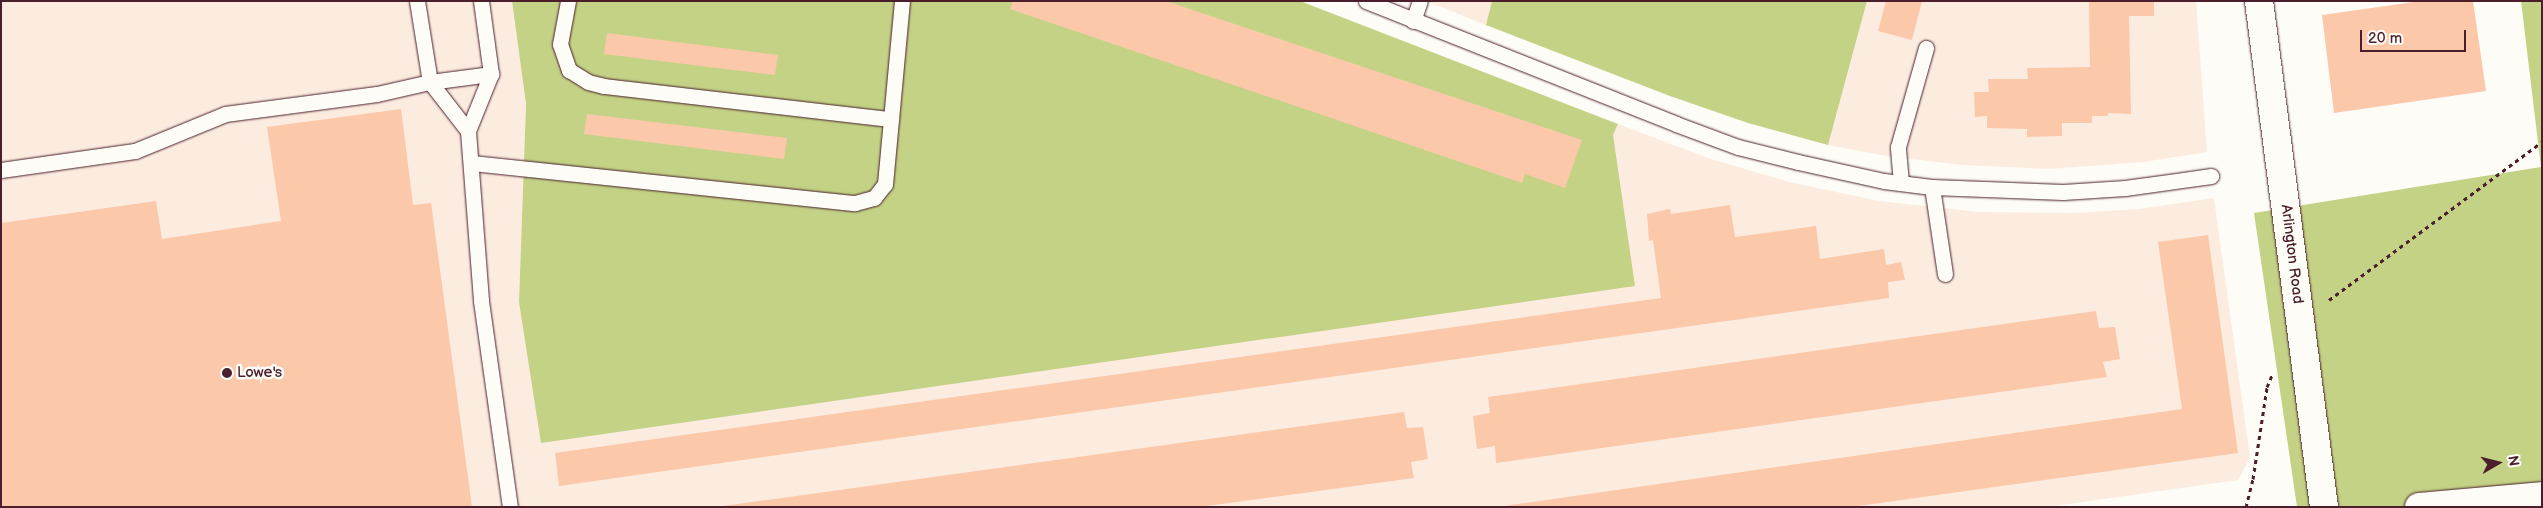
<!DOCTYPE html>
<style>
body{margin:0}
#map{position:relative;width:2543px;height:508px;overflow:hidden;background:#fdfcf7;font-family:"Balsamiq Sans",sans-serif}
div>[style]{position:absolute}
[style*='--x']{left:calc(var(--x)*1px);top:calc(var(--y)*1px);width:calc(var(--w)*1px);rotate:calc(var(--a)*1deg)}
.built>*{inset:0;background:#fcece0}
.green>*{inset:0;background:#c4d286}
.building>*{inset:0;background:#fbc8aa}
.path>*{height:3px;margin-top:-1.5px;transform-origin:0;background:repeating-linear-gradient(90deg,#4a1f2b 0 4px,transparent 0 8px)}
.roads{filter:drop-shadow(0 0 1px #4a1f2b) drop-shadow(0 0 1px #4a1f2b)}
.lane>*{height:15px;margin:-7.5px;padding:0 7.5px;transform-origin:7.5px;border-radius:7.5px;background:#fdfcf7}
.street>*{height:28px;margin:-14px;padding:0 14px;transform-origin:14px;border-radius:14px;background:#fdfcf7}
.dots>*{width:14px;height:14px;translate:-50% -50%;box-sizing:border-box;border:2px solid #fdfcf7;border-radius:50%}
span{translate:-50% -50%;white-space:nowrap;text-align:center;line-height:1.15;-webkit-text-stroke:5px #fdfcf7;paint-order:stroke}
.street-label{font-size:15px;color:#4a1f2b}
.poi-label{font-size:15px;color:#4a1f2b}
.left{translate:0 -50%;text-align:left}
.frame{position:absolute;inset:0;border:2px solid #4a1f2b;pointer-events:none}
.north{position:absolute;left:2473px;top:438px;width:50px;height:50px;-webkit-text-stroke:4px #fdfcf7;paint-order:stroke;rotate:82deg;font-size:14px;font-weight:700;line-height:20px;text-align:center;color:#4a1f2b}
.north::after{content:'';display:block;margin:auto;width:18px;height:22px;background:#4a1f2b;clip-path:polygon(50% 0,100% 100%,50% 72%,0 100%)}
.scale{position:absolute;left:2360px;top:30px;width:106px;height:22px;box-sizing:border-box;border:2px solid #4a1f2b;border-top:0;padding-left:6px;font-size:15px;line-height:18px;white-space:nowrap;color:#4a1f2b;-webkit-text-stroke:4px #fdfcf7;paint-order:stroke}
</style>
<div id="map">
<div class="built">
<i style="clip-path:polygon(1px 1px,512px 1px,526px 104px,519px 302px,1613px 135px,1618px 124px,1711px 159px,1789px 182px,1879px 201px,1979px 212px,2074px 213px,2139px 209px,2214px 198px,2250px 458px,2238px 480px,2048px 507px,1px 507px)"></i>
<i style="clip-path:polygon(1426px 1px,1492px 1px,1486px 25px)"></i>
<i style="clip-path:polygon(1867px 1px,2196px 1px,2207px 152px,2143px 162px,2049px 169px,1962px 165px,1886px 156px,1828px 145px)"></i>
</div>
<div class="green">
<i style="clip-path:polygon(512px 1px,1300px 1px,1618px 124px,1613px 135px,1635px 286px,541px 443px,519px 302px,526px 104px)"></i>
<i style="clip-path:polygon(1492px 1px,1867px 1px,1828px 145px,1748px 123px,1670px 96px,1486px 25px)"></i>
<i style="clip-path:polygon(2521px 1px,2542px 1px,2542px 507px,2297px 507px,2254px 213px,2541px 167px)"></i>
</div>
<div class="building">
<i style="clip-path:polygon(1013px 1px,1166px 1px,1582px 140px,1565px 188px,1525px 174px,1522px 183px,1010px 9px)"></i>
<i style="clip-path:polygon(1886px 1px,1922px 1px,1912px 40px,1878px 31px)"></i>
<i style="clip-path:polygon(2089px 1px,2154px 1px,2154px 16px,2129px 16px,2131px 114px,2108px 113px,2108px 116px,2092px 116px,2092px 123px,2062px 123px,2062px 136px,2027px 137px,2027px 129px,1987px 128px,1987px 116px,1975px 117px,1974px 92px,1989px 92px,1988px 79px,2028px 79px,2027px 68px,2090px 67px)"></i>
<i style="clip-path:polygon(2421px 1px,2473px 1px,2486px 91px,2334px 113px,2322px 15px)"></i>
<i style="clip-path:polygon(607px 33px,778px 55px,775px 75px,604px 54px)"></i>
<i style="clip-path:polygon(401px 109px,413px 205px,431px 203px,472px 507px,1px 507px,1px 223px,156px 201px,162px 239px,281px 221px,267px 127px)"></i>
<i style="clip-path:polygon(587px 114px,787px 138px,784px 159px,584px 134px)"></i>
<i style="clip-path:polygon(1730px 205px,1735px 237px,1816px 226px,1820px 259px,1884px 249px,1886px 265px,1901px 262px,1905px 280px,1888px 282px,1889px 298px,559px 486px,555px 453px,1661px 298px,1653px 240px,1649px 241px,1647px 214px,1670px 209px,1671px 214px)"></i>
<i style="clip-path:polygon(2208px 235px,2238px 453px,1851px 507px,1497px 507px,2182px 409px,2158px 242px)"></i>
<i style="clip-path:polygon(2096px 311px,2099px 328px,2115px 327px,2120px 359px,2103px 362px,2107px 377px,1496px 463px,1495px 446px,1477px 449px,1473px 416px,1490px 413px,1488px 397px)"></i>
<i style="clip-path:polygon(1404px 412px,1407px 428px,1423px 427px,1428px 459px,1411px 462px,1414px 478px,1199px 507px,716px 507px)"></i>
</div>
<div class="path">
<i style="--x:2329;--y:300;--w:265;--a:-36.6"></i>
<i style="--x:2246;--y:507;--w:29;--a:-76"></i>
<i style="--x:2253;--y:479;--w:93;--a:-81.3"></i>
<i style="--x:2267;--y:387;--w:15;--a:-67"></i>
</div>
<div class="roads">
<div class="lane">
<i style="--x:417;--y:1;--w:82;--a:80.9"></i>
<i style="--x:430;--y:82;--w:62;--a:52.2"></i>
<i style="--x:481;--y:1;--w:74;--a:82.2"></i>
<i style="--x:491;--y:74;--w:61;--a:112"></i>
<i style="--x:468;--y:131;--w:170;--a:85.6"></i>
<i style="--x:481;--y:301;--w:208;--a:82"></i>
<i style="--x:568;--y:1;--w:44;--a:100.5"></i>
<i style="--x:560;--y:44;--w:28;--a:71"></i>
<i style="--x:569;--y:70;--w:22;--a:32"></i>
<i style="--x:588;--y:82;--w:16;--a:14"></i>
<i style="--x:604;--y:86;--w:289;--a:6.6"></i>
<i style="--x:1366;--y:1;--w:334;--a:21.6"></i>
<i style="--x:1676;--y:124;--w:66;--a:20.4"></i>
<i style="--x:1738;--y:147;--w:62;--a:14"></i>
<i style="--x:1798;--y:162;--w:88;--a:12.5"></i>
<i style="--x:1884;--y:181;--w:48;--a:7.1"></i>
<i style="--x:1932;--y:187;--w:131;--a:2.2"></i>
<i style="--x:2063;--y:192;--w:62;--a:-3.7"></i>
<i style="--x:2125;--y:188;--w:87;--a:-7.9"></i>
<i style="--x:1413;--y:21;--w:21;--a:-71"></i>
<i style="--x:472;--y:163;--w:385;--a:6"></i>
<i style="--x:855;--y:203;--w:20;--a:-15"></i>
<i style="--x:874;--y:198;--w:18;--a:-52"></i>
<i style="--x:885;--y:184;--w:184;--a:-84.7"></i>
<i style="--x:1;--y:170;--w:135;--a:-8.1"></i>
<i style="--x:135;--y:151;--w:97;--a:-22.3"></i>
<i style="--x:225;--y:114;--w:153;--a:-7.5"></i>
<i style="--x:377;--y:94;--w:54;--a:-12.8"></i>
<i style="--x:430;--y:82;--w:62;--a:-7.5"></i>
<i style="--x:1901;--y:183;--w:36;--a:-95"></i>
<i style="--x:1898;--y:147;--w:103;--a:-74.2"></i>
<i style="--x:1932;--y:187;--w:88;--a:81.5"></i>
</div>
<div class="street">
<i style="--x:2259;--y:1;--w:510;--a:82.68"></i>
<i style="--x:2419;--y:507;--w:123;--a:-5.1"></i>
</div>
</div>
<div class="dots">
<i style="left:227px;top:373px;background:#4a1f2b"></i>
</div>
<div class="street-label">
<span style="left:2292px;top:254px;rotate:83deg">Arlington Road</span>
</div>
<div class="poi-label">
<span class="left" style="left:237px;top:373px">Lowe's</span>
</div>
<div class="frame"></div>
<div class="north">N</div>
<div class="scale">20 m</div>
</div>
